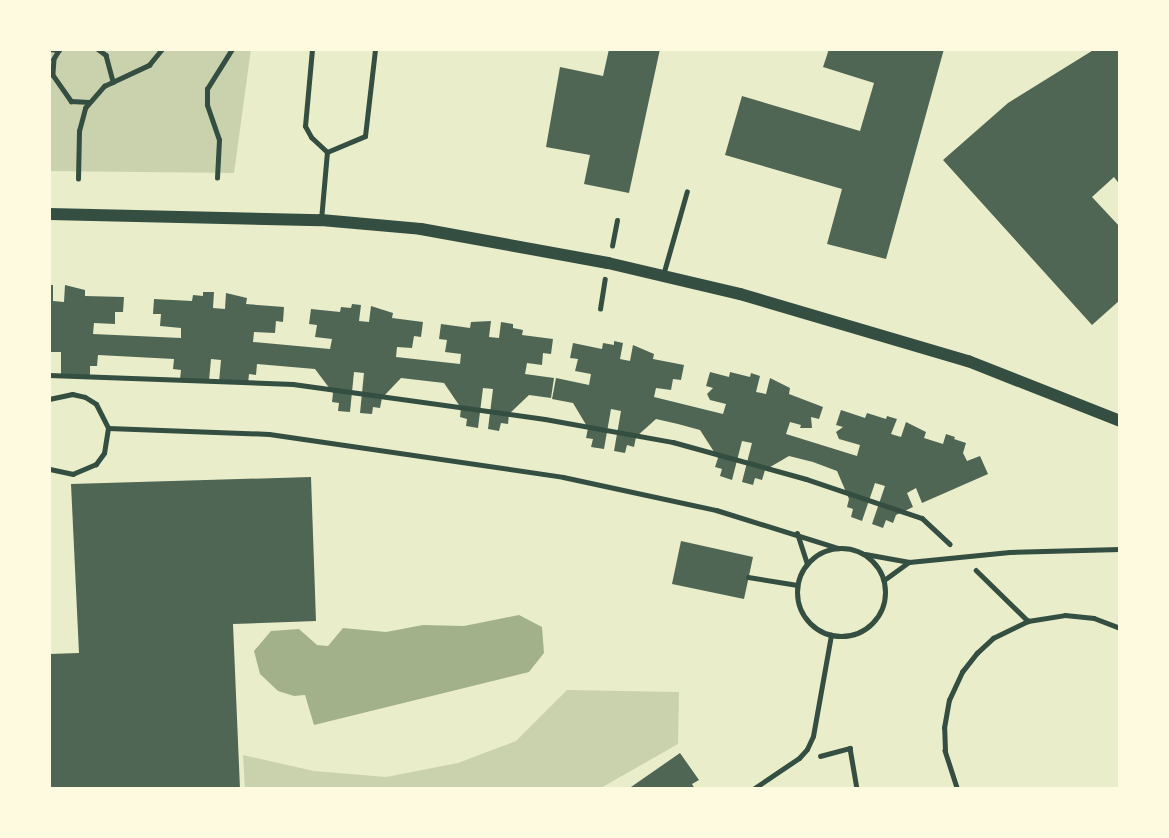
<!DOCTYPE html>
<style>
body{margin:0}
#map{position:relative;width:1169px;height:838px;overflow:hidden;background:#e9edc9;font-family:"DM Sans",sans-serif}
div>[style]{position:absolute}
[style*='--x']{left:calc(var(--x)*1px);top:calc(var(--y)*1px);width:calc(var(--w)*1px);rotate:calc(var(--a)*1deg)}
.green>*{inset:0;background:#cad2ad}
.water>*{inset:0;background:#a3b18a}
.building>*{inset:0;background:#4f6655}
.path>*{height:4.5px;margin:-2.25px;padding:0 2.25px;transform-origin:2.25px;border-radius:2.25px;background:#344e41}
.service>*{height:5px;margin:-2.5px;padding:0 2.5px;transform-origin:2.5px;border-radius:2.5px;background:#344e41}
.service>.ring{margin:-2.5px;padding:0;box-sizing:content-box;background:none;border:5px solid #344e41;border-radius:50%}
.tertiary>*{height:12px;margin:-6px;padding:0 6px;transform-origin:6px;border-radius:6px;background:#344e41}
span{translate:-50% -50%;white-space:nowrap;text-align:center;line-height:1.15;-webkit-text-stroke:7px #fefae0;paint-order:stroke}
.frame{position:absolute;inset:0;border:51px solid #fefae0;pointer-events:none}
</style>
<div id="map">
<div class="green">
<i style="clip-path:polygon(49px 49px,251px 49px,234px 173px,49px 171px)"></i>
<i style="clip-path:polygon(567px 690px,679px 692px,678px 744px,599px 789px,245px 789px,243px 755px,314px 771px,386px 777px,458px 763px,516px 741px)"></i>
</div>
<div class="water">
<i style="clip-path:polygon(519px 615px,542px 627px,544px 653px,529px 672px,314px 725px,305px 695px,294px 696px,278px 691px,260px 674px,254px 651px,271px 631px,299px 629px,317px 645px,328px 646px,343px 628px,386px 632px,423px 625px,464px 626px)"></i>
</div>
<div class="building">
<i style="clip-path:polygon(609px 49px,660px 49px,629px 193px,584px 184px,590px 155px,546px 147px,560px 67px,603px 76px)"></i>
<i style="clip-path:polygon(829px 49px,944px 49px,886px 259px,827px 244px,842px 189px,725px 155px,742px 96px,860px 131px,874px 83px,823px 67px)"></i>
<i style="clip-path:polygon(1095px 49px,1120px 49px,1120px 185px,1114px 177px,1092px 197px,1120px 227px,1120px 300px,1092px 325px,943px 160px,1008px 103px)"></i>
<i style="clip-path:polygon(49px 285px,53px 285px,53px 301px,64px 302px,65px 285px,85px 290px,85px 296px,124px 297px,123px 312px,115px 312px,115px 324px,94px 323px,93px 334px,181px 338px,181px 328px,160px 326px,161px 314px,153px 314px,154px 299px,192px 301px,193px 295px,203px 296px,203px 292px,214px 292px,213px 308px,225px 309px,226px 293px,247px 298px,246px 304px,284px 307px,283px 322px,276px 321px,275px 333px,254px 332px,253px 342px,330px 349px,332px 339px,315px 337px,317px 325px,309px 324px,311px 309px,340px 312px,341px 307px,351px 308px,352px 304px,361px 305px,359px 321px,369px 322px,371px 306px,393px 313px,392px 318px,423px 322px,421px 337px,414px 336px,412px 348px,397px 347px,396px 357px,460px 364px,461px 354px,445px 352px,447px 340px,439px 339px,441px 324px,470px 328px,471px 322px,491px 321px,489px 337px,499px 338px,501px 322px,513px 324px,513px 328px,523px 330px,522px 335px,553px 339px,551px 354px,543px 353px,542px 365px,527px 363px,525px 374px,554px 378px,551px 398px,529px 395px,509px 414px,508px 424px,501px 423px,499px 431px,488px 429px,493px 389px,483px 388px,478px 428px,466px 426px,467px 419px,460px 417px,461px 408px,444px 383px,401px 378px,382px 398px,380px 408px,373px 407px,372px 414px,360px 413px,364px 373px,354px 372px,350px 412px,338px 411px,339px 403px,332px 402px,333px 393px,315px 369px,257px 364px,256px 375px,249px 374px,248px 384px,219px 382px,221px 360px,211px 359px,209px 381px,180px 380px,181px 370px,173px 369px,174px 359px,98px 355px,97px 366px,90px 366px,90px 376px,61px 375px,61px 352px,49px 352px)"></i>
<i style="clip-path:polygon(614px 341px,623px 343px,620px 359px,630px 361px,633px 345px,654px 354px,653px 359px,684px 365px,681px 380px,673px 379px,671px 390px,656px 388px,654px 397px,723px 414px,726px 404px,710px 400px,707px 394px,713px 388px,706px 386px,710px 372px,729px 377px,730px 372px,750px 377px,751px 373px,760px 376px,756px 392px,766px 394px,770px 378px,790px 388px,789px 394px,823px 407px,819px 419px,811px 417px,812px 428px,800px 428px,801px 425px,790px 422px,786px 434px,857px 456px,860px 445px,839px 439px,836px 432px,843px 427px,836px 425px,841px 410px,865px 418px,867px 413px,886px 419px,887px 416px,897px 419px,891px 434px,901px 437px,906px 422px,926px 432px,924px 438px,943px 444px,946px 434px,955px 437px,954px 439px,966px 443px,963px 453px,967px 461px,980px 456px,988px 474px,922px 503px,916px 488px,907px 493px,913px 507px,896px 515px,893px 523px,886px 520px,883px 528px,872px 524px,885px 486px,875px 483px,862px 521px,851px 517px,853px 509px,847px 507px,849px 499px,837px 471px,813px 462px,789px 456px,765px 470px,762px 480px,755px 478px,753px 485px,742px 482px,752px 443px,742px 441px,732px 480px,720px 476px,722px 469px,715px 467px,718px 458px,700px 430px,678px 424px,656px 419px,636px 437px,634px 447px,627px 445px,625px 453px,614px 451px,621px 411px,611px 409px,604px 449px,591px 447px,593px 439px,586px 438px,588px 428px,573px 403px,552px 399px,556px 378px,589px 385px,591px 374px,575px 371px,578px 359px,570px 358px,573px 343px,602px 349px,603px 343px,614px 345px)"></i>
<i style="clip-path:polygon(311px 477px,316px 621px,233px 624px,240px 789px,49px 789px,49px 654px,79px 653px,71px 484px)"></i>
<i style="clip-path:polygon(681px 541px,753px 557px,744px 599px,672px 584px)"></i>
<i style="clip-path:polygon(680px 753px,699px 780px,692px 784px,695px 789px,633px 789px,631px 787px)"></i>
</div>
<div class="path">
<i style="--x:49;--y:49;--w:10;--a:6"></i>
<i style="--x:60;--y:49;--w:12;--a:121"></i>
<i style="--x:54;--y:59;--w:16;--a:94"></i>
<i style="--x:53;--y:75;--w:32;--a:55"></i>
<i style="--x:71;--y:101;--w:18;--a:3"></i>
<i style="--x:98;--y:49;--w:10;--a:37"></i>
<i style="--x:106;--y:55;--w:28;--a:75"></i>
<i style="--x:217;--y:178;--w:38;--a:-87"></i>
<i style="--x:219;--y:140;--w:37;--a:-109"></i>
<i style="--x:207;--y:105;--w:16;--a:-90"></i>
<i style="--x:207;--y:89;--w:47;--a:-58"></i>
<i style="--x:78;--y:179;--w:48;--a:-88.8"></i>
<i style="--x:79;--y:131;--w:24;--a:-75"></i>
<i style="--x:85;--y:108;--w:29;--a:-49"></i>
<i style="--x:104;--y:86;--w:50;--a:-25"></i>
<i style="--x:149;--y:65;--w:21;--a:-51"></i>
<i style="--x:612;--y:246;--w:26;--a:-79"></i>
<i style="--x:600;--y:309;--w:30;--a:-81"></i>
<i style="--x:49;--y:375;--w:244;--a:2.1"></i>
<i style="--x:293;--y:384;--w:254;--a:7.9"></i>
<i style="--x:545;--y:419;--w:130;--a:10.2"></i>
<i style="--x:673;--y:442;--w:138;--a:15.5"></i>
<i style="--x:806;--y:479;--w:122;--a:18.6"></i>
<i style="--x:922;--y:518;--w:38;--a:43"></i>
<i style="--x:976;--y:570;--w:73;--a:44.4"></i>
<i style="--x:820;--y:756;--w:31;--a:-15"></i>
<i style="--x:850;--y:748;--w:42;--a:80.3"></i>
<i style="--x:957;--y:789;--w:40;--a:-108"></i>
<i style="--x:945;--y:751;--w:23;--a:-92"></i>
<i style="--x:944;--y:728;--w:28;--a:-80"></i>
<i style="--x:949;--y:700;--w:31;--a:-65"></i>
<i style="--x:962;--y:672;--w:24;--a:-52"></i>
<i style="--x:977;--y:653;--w:22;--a:-43"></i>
<i style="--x:993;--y:638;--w:39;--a:-26"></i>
<i style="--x:1028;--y:621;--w:37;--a:-9"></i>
<i style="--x:1065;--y:615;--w:29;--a:6"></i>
<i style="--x:1094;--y:618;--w:28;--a:21"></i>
</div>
<div class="service">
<i style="--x:312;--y:49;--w:77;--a:95.2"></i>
<i style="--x:305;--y:126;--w:13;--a:61"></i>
<i style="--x:311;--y:137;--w:22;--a:43"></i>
<i style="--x:327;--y:152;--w:41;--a:-22.8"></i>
<i style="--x:365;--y:136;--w:88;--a:-83.4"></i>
<i style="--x:321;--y:220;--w:68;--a:-85"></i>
<i style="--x:663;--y:275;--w:87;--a:-74.1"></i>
<i style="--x:49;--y:399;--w:24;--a:-12"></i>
<i style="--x:72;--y:394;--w:13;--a:13"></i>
<i style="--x:85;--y:397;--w:13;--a:32"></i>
<i style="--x:96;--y:404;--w:27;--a:63"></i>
<i style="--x:108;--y:428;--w:25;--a:99"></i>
<i style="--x:104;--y:453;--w:14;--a:126"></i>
<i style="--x:96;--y:464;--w:25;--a:157"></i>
<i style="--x:73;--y:474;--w:25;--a:-168"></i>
<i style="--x:108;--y:428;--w:161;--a:2.1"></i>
<i style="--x:269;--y:434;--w:297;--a:8.3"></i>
<i style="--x:563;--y:477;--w:157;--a:12.2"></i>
<i style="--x:716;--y:510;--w:128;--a:17.3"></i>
<i style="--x:797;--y:533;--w:32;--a:72"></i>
<i class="ring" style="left:797px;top:548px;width:83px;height:83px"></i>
<i style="--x:865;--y:554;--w:45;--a:10.3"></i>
<i style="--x:909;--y:562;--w:101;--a:-5.7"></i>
<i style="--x:1010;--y:552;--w:110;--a:-1.6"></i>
<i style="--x:748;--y:577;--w:50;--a:9.3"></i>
<i style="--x:884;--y:580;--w:31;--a:-36"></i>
<i style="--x:753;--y:789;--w:55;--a:-34"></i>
<i style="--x:799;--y:758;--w:12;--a:-48"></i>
<i style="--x:807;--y:749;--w:14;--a:-65"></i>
<i style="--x:813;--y:736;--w:103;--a:-79.9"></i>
</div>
<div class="tertiary">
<i style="--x:49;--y:214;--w:272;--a:1.3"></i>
<i style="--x:321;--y:220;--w:100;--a:5.1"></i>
<i style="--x:421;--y:229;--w:190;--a:10.3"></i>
<i style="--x:608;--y:263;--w:136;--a:13.2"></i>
<i style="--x:740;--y:294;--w:238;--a:16.4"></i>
<i style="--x:968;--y:361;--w:163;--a:21.5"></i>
</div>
<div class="frame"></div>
</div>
